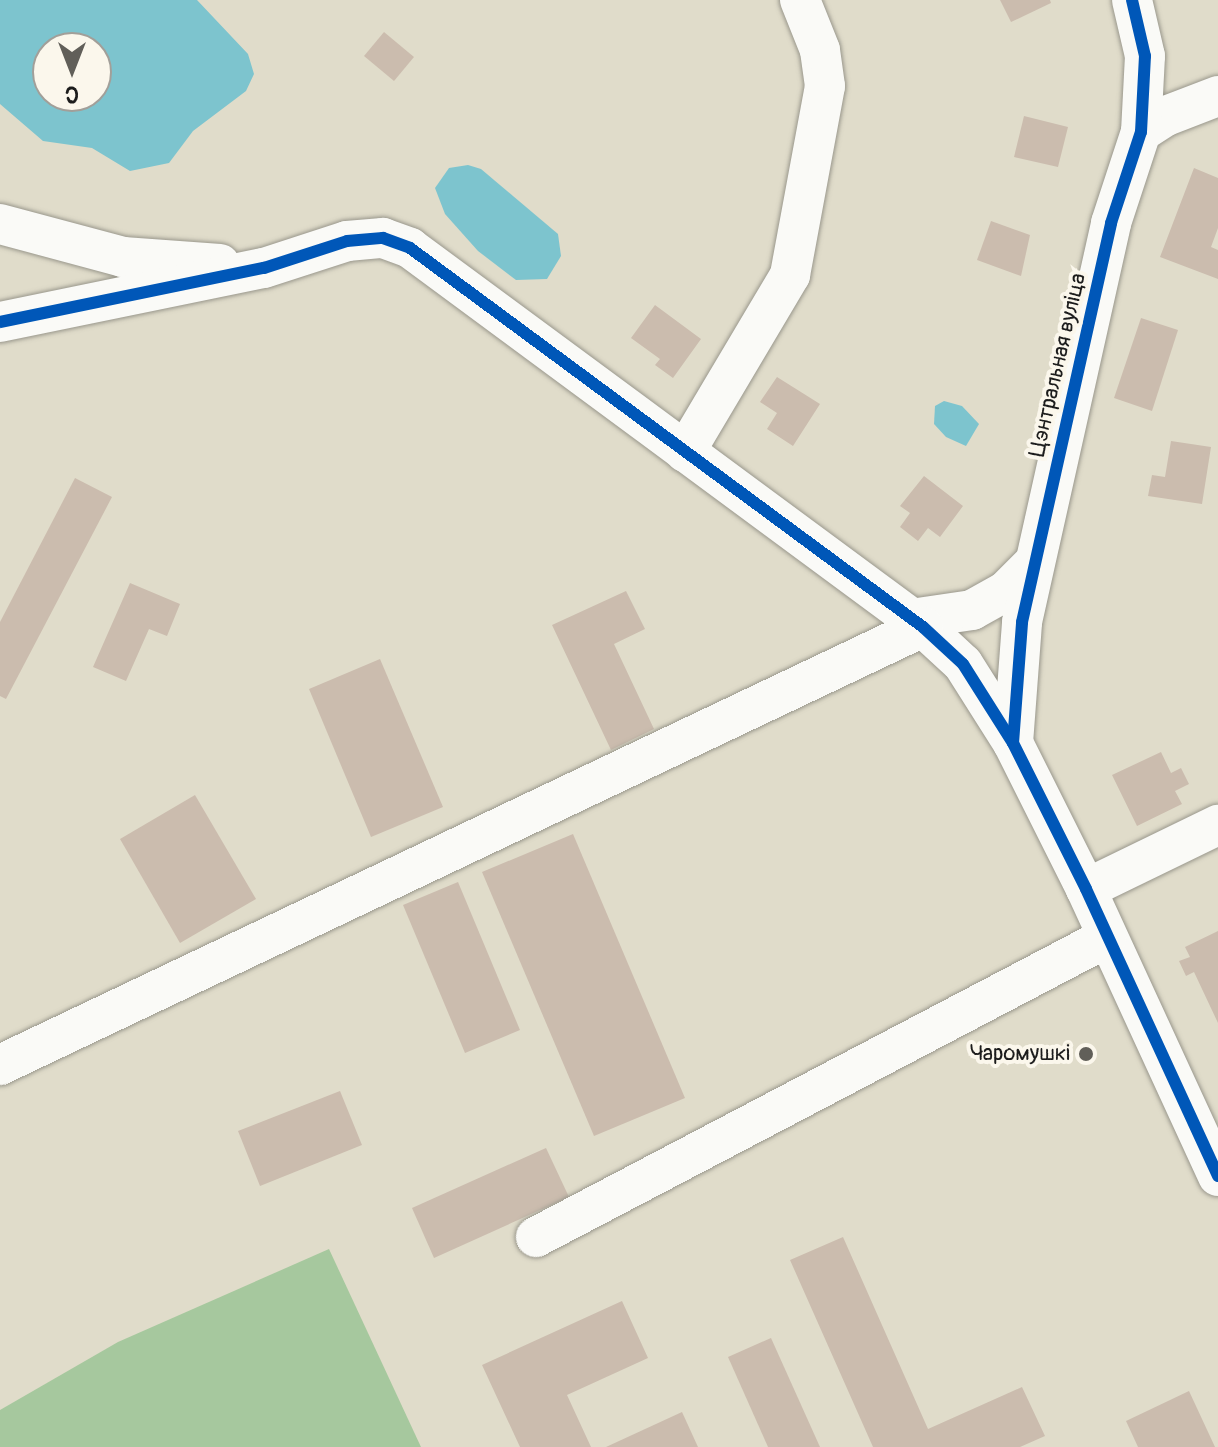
<!DOCTYPE html>
<meta charset="utf-8">
<style>
body{margin:0}
#map{position:relative;width:1218px;height:1447px;overflow:hidden;background:#e0dcca;font-family:Pangolin,sans-serif}
div>[style]{position:absolute}
[style*='--x']{left:calc(var(--x)*1px);top:calc(var(--y)*1px);width:calc(var(--w)*1px);rotate:calc(var(--a)*1deg)}
.forest>*{inset:0;background:#a6c89e}
.water>*{inset:0;background:#7dc4ce}
.building>*{inset:0;background:#cbbcae}
.roads{filter:drop-shadow(0 0 2px #99978c) drop-shadow(0 0 2px #99978c)}
.minor>*{height:40px;margin:-20px;padding:0 20px;transform-origin:20px;border-radius:20px;background:#fafaf7}
.cycleway>*{height:12px;margin:-6px;padding:0 6px;transform-origin:6px;border-radius:6px;background:#0057b8}
.dots>*{width:22px;height:22px;translate:-50% -50%;box-sizing:border-box;border:4px solid #fbf7ec;border-radius:50%}
span{translate:-50% -50%;white-space:nowrap;text-align:center;line-height:1.15;-webkit-text-stroke:8px #fbf7ec;paint-order:stroke}
.street-label{font-size:22px;color:#1c1c1c}
.poi-label{font-size:22px;color:#1c1c1c}
.right{translate:-100% -50%;text-align:right}
.north{position:absolute;left:32px;top:32px;width:80px;height:80px;box-sizing:border-box;background:#fbf7ec;border:2px solid #a29f99;border-radius:50%;rotate:180deg;font-size:22px;font-weight:700;line-height:32px;text-align:center;color:#1c1c1c}
.north::after{content:'';display:block;margin:auto;width:28px;height:36px;background:#615f59;clip-path:polygon(50% 0,100% 100%,50% 72%,0 100%)}
</style>
<div id="map">
<div class="forest">
<i style="clip-path:polygon(329px 1249px,421px 1447px,0 1447px,0 1410px,118px 1342px)"></i>
</div>
<div class="water">
<i style="clip-path:polygon(evenodd,0 0,197px 0,248px 54px,254px 74px,246px 91px,193px 131px,169px 163px,130px 171px,92px 148px,43px 141px,0 104px,0 0,96px 48px,96px 96px,48px 96px,48px 48px,96px 48px)"></i>
<i style="clip-path:polygon(468px 165px,481px 169px,558px 234px,561px 256px,547px 279px,516px 280px,478px 251px,445px 214px,435px 188px,449px 168px)"></i>
<i style="clip-path:polygon(944px 401px,962px 406px,979px 424px,966px 446px,946px 437px,934px 424px,935px 406px)"></i>
</div>
<div class="building">
<i style="clip-path:polygon(1000px 0,1050px 0,1051px 3px,1011px 22px)"></i>
<i style="clip-path:polygon(384px 32px,414px 57px,394px 81px,364px 56px)"></i>
<i style="clip-path:polygon(1024px 116px,1068px 127px,1058px 167px,1014px 157px)"></i>
<i style="clip-path:polygon(1194px 168px,1218px 178px,1218px 228px,1211px 247px,1218px 250px,1218px 279px,1160px 257px)"></i>
<i style="clip-path:polygon(991px 221px,1030px 235px,1021px 276px,977px 260px)"></i>
<i style="clip-path:polygon(655px 305px,701px 339px,673px 378px,655px 365px,660px 359px,631px 338px)"></i>
<i style="clip-path:polygon(1141px 318px,1178px 330px,1152px 411px,1114px 398px)"></i>
<i style="clip-path:polygon(777px 377px,820px 404px,793px 446px,767px 429px,777px 413px,760px 402px)"></i>
<i style="clip-path:polygon(1171px 441px,1211px 447px,1202px 504px,1148px 496px,1152px 475px,1165px 477px)"></i>
<i style="clip-path:polygon(924px 476px,963px 506px,940px 537px,928px 528px,918px 541px,900px 527px,910px 513px,900px 506px)"></i>
<i style="clip-path:polygon(75px 478px,112px 497px,6px 699px,0 696px,0 622px)"></i>
<i style="clip-path:polygon(130px 583px,180px 604px,167px 636px,149px 629px,126px 681px,93px 667px)"></i>
<i style="clip-path:polygon(626px 591px,645px 629px,614px 644px,654px 729px,611px 750px,552px 625px)"></i>
<i style="clip-path:polygon(380px 659px,443px 807px,371px 837px,309px 689px)"></i>
<i style="clip-path:polygon(1161px 752px,1171px 773px,1181px 768px,1189px 784px,1175px 791px,1182px 804px,1137px 826px,1112px 775px)"></i>
<i style="clip-path:polygon(195px 795px,256px 899px,180px 943px,120px 839px)"></i>
<i style="clip-path:polygon(573px 834px,685px 1098px,594px 1136px,482px 872px)"></i>
<i style="clip-path:polygon(458px 882px,520px 1030px,465px 1053px,403px 905px)"></i>
<i style="clip-path:polygon(1218px 931px,1218px 1023px,1194px 972px,1186px 976px,1179px 961px,1190px 957px,1185px 947px)"></i>
<i style="clip-path:polygon(340px 1091px,362px 1145px,260px 1186px,238px 1131px)"></i>
<i style="clip-path:polygon(546px 1148px,569px 1197px,434px 1258px,412px 1208px)"></i>
<i style="clip-path:polygon(843px 1237px,928px 1429px,1022px 1387px,1045px 1436px,1020px 1447px,873px 1447px,790px 1260px)"></i>
<i style="clip-path:polygon(622px 1301px,648px 1358px,567px 1395px,591px 1447px,520px 1447px,482px 1365px)"></i>
<i style="clip-path:polygon(771px 1338px,820px 1447px,768px 1447px,728px 1357px)"></i>
<i style="clip-path:polygon(1189px 1391px,1215px 1447px,1138px 1447px,1126px 1421px)"></i>
<i style="clip-path:polygon(682px 1412px,698px 1447px,606px 1447px)"></i>
</div>
<div class="roads">
<div class="minor">
<i style="--x:1141;--y:132;--w:30;--a:-33"></i>
<i style="--x:1166;--y:116;--w:56;--a:-21"></i>
<i style="--x:0;--y:224;--w:127;--a:15"></i>
<i style="--x:123;--y:257;--w:97;--a:4.1"></i>
<i style="--x:0;--y:322;--w:269;--a:-11.6"></i>
<i style="--x:264;--y:268;--w:87;--a:-18"></i>
<i style="--x:347;--y:241;--w:36;--a:-5"></i>
<i style="--x:383;--y:238;--w:29;--a:20"></i>
<i style="--x:410;--y:248;--w:638;--a:36.46"></i>
<i style="--x:923;--y:627;--w:54;--a:42.8"></i>
<i style="--x:963;--y:664;--w:93;--a:57.7"></i>
<i style="--x:1013;--y:743;--w:163;--a:63.4"></i>
<i style="--x:1086;--y:889;--w:316;--a:65.3"></i>
<i style="--x:685;--y:452;--w:206;--a:-59.3"></i>
<i style="--x:790;--y:275;--w:192;--a:-79.5"></i>
<i style="--x:825;--y:86;--w:36;--a:-98"></i>
<i style="--x:820;--y:50;--w:54;--a:-111.8"></i>
<i style="--x:911;--y:619;--w:62;--a:-8.4"></i>
<i style="--x:972;--y:610;--w:39;--a:-29"></i>
<i style="--x:1006;--y:591;--w:40;--a:-45"></i>
<i style="--x:1013;--y:743;--w:121;--a:-85.7"></i>
<i style="--x:1022;--y:622;--w:409;--a:-77.4"></i>
<i style="--x:1111;--y:223;--w:96;--a:-71.8"></i>
<i style="--x:1141;--y:132;--w:76;--a:-87"></i>
<i style="--x:1145;--y:56;--w:57;--a:-103.1"></i>
<i style="--x:1086;--y:889;--w:147;--a:-25.9"></i>
<i style="--x:0;--y:1065;--w:1022;--a:-25.39"></i>
<i style="--x:536;--y:1237;--w:644;--a:-27.68"></i>
</div>
</div>
<div class="cycleway">
<i style="--x:0;--y:322;--w:269;--a:-11.6"></i>
<i style="--x:264;--y:268;--w:87;--a:-18"></i>
<i style="--x:347;--y:241;--w:36;--a:-5"></i>
<i style="--x:383;--y:238;--w:29;--a:20"></i>
<i style="--x:410;--y:248;--w:638;--a:36.46"></i>
<i style="--x:923;--y:627;--w:54;--a:42.8"></i>
<i style="--x:963;--y:664;--w:93;--a:57.7"></i>
<i style="--x:1013;--y:743;--w:163;--a:63.4"></i>
<i style="--x:1086;--y:889;--w:316;--a:65.3"></i>
<i style="--x:1013;--y:743;--w:121;--a:-85.7"></i>
<i style="--x:1022;--y:622;--w:409;--a:-77.4"></i>
<i style="--x:1111;--y:223;--w:96;--a:-71.8"></i>
<i style="--x:1141;--y:132;--w:76;--a:-87"></i>
<i style="--x:1145;--y:56;--w:57;--a:-103.1"></i>
</div>
<div class="dots">
<i style="left:1086px;top:1054px;background:#615f59"></i>
</div>
<div class="street-label">
<span style="left:1058px;top:365px;rotate:-77deg">Цэнтральная вуліца</span>
</div>
<div class="poi-label">
<span class="right" style="left:1070px;top:1054px">Чаромушкі</span>
</div>
<div class="north">С</div>
</div>
